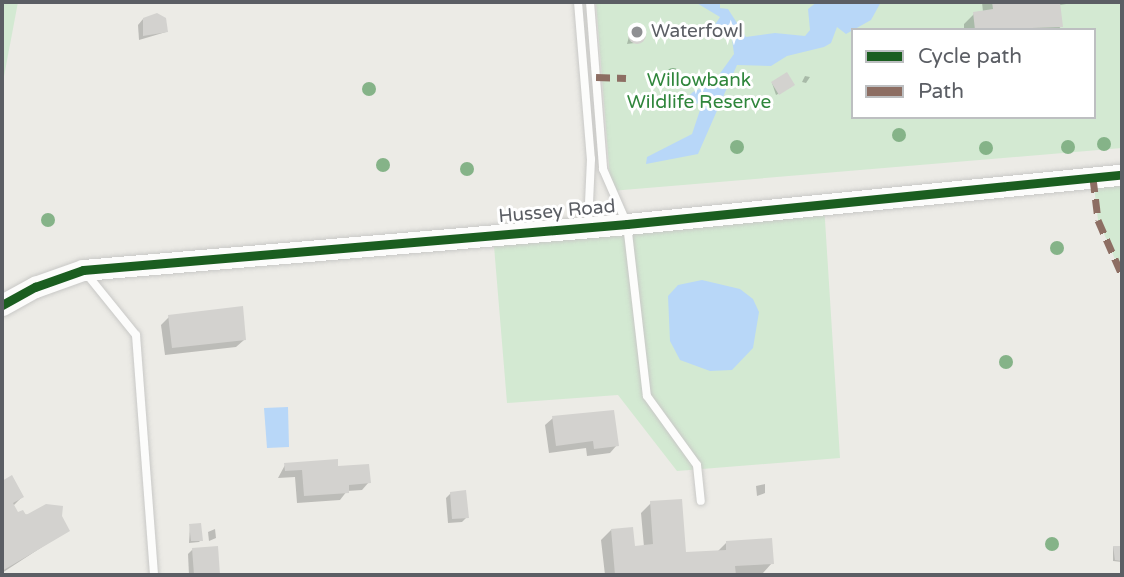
<!DOCTYPE html>
<style>
body{margin:0}
#map{position:relative;width:1124px;height:577px;overflow:hidden;background:#ecebe6;font-family:"Varela Round",sans-serif}
div>[style]{position:absolute}
[style*='--x']{left:calc(var(--x)*1px);top:calc(var(--y)*1px);width:calc(var(--w)*1px);rotate:calc(var(--a)*1deg)}
.green>*{inset:0;background:#d3e9d2}
.water>*{inset:0;background:#b8d7f8}
.shadow>*{inset:0;background:#0003}
.building>*{inset:0;background:#d3d2cf}
.round{border-radius:50%}
.roads{filter:drop-shadow(0 0 2px #c8c8c6) drop-shadow(0 0 2px #c8c8c6)}
.lane>*{height:8px;margin:-4px;padding:0 4px;transform-origin:4px;border-radius:4px;background:#fcfcfb}
.secondary>*{height:21px;margin:-10.5px;padding:0 10.5px;transform-origin:10.5px;border-radius:10.5px;background:#fcfcfb}
.quiet>*{height:7px;margin-top:-3.5px;transform-origin:0;background:repeating-linear-gradient(90deg,#8d6e63 0 14px,transparent 0 21px)}
.cycleway>*{height:9px;margin:-4.5px;padding:0 4.5px;transform-origin:4.5px;border-radius:4.5px;background:#1b5e20}
.trees>*{width:14px;height:14px;margin:-7px;border-radius:50%;background:#85b388}
.dots>*{width:19px;height:19px;translate:-50% -50%;box-sizing:border-box;border:4px solid #fff;border-radius:50%}
span{translate:-50% -50%;white-space:nowrap;text-align:center;line-height:1.15;-webkit-text-stroke:6px #fff;paint-order:stroke}
.poi-label{font-size:19px;color:#5b5e64}
.left{translate:0 -50%;text-align:left}
.park-label{font-size:19px;color:#30863c}
.street-label{font-size:19px;color:#5b5e64}
.frame{position:absolute;inset:0;border:4px solid #5b5e64;pointer-events:none}
.legend{position:absolute;left:851px;top:28px;width:245px;height:91px;box-sizing:border-box;background:#fff;border:2px solid #bdbfc1;margin:0;padding:9px 12px;list-style:none;font-size:21px;color:#5b5e64}
.legend li{display:flex;align-items:center;gap:14px;height:35px}
.legend b{width:35px;border:2px solid #bdbfc1}
</style>
<div id="map">
<div class="green">
<i style="clip-path:polygon(2px 2px,18px 2px,2px 87px)"></i>
<i style="clip-path:polygon(evenodd,596px 2px,1122px 2px,1122px 148px,611px 191px,596px 2px,853px 30px,1094px 30px,1094px 117px,853px 117px,853px 30px)"></i>
<i style="clip-path:polygon(1122px 175px,1122px 275px,1098px 220px,1093px 178px)"></i>
<i style="clip-path:polygon(824px 204px,840px 458px,677px 471px,618px 395px,507px 403px,493px 234px)"></i>
</div>
<div class="water">
<i style="clip-path:polygon(695px 2px,720px 2px,720px 8px,728px 9px,746px 37px,775px 33px,805px 36px,810px 30px,808px 9px,817px 2px,881px 2px,871px 20px,846px 34px,837px 27px,831px 43px,824px 47px,787px 56px,771px 66px,737px 65px,698px 154px,646px 164px,647px 157px,692px 134px,703px 101px,682px 110px,677px 107px,693px 92px,713px 83px,734px 54px,732px 39px,718px 35px,714px 26px,720px 17px)"></i>
<i style="clip-path:polygon(702px 280px,740px 289px,753px 299px,759px 312px,753px 348px,732px 370px,710px 371px,680px 360px,670px 341px,668px 296px,678px 285px)"></i>
<i style="clip-path:polygon(288px 407px,289px 447px,267px 448px,264px 408px)"></i>
</div>
<div class="shadow">
<i style="clip-path:polygon(982px 2px,1081px 2px,1059px 5px,1061px 26px,1058px 30px,964px 30px,964px 24px,974px 14px,983px 12px)"></i>
<i style="clip-path:polygon(143px 19px,166px 32px,139px 40px,138px 25px)"></i>
<i style="clip-path:polygon(631px 29px,642px 30px,642px 42px,627px 44px)"></i>
<i style="clip-path:polygon(810px 77px,806px 83px,802px 82px,805px 76px)"></i>
<i style="clip-path:polygon(772px 83px,791px 87px,776px 95px)"></i>
<i style="clip-path:polygon(169px 317px,244px 340px,236px 347px,165px 355px,161px 325px)"></i>
<i style="clip-path:polygon(553px 418px,617px 445px,610px 453px,587px 456px,586px 448px,549px 453px,545px 425px)"></i>
<i style="clip-path:polygon(285px 465px,337px 468px,369px 482px,362px 490px,347px 491px,340px 500px,297px 503px,295px 477px,278px 478px)"></i>
<i style="clip-path:polygon(11px 478px,22px 497px,13px 506px,18px 514px,60px 517px,68px 530px,2px 573px,2px 483px)"></i>
<i style="clip-path:polygon(765px 484px,765px 493px,757px 496px,756px 486px)"></i>
<i style="clip-path:polygon(451px 493px,467px 517px,462px 522px,448px 523px,446px 498px)"></i>
<i style="clip-path:polygon(651px 503px,684px 554px,717px 552px,727px 542px,772px 563px,763px 573px,605px 575px,601px 540px,611px 530px,634px 547px,644px 547px,641px 513px)"></i>
<i style="clip-path:polygon(190px 526px,201px 540px,199px 542px,189px 543px)"></i>
<i style="clip-path:polygon(215px 529px,216px 538px,209px 541px,208px 532px)"></i>
<i style="clip-path:polygon(1113px 547px,1122px 548px,1122px 562px,1113px 561px)"></i>
<i style="clip-path:polygon(217px 548px,218px 575px,189px 575px,188px 554px,193px 549px)"></i>
</div>
<div class="building">
<i style="clip-path:polygon(992px 2px,1060px 2px,1063px 27px,975px 30px,973px 12px,993px 9px)"></i>
<i style="clip-path:polygon(157px 13px,166px 18px,168px 32px,143px 36px,143px 18px)"></i>
<i class="round" style="left:628px;top:26px;width:18px;height:18px"></i>
<i style="clip-path:polygon(787px 72px,795px 85px,779px 95px,771px 82px)"></i>
<i style="clip-path:polygon(243px 306px,246px 340px,172px 348px,168px 315px)"></i>
<i style="clip-path:polygon(614px 410px,619px 446px,594px 449px,593px 441px,556px 446px,552px 416px)"></i>
<i style="clip-path:polygon(338px 459px,338px 466px,369px 464px,371px 483px,349px 485px,349px 493px,304px 496px,302px 470px,285px 471px,284px 463px)"></i>
<i style="clip-path:polygon(12px 475px,24px 497px,13px 503px,18px 512px,23px 510px,26px 515px,46px 504px,63px 506px,62px 516px,70px 531px,2px 571px,2px 481px)"></i>
<i style="clip-path:polygon(466px 490px,469px 518px,452px 519px,450px 492px)"></i>
<i style="clip-path:polygon(682px 499px,686px 552px,726px 550px,726px 541px,772px 538px,774px 564px,735px 566px,736px 575px,615px 575px,611px 529px,633px 527px,635px 546px,653px 544px,650px 501px)"></i>
<i style="clip-path:polygon(201px 523px,203px 541px,191px 541px,189px 524px)"></i>
<i style="clip-path:polygon(218px 546px,220px 575px,194px 575px,192px 548px)"></i>
<i style="clip-path:polygon(1113px 546px,1122px 546px,1122px 561px,1115px 560px)"></i>
</div>
<div class="roads">
<div class="lane">
<i style="--x:578;--y:2;--w:158;--a:85.3"></i>
<i style="--x:591;--y:159;--w:67;--a:92.6"></i>
<i style="--x:590;--y:2;--w:168;--a:85.5"></i>
<i style="--x:603;--y:169;--w:60;--a:66.4"></i>
<i style="--x:627;--y:224;--w:173;--a:83.4"></i>
<i style="--x:647;--y:396;--w:85;--a:54.1"></i>
<i style="--x:697;--y:465;--w:36;--a:84"></i>
<i style="--x:85;--y:272;--w:81;--a:51"></i>
<i style="--x:136;--y:335;--w:241;--a:85.7"></i>
</div>
<div class="secondary">
<i style="--x:2;--y:305;--w:38;--a:-29"></i>
<i style="--x:35;--y:287;--w:51;--a:-19.5"></i>
<i style="--x:83;--y:270;--w:546;--a:-4.83"></i>
<i style="--x:627;--y:224;--w:497;--a:-5.7"></i>
</div>
</div>
<div class="quiet">
<i style="--x:596;--y:77;--w:30;--a:2"></i>
<i style="--x:1093;--y:178;--w:42;--a:83.2"></i>
<i style="--x:1098;--y:220;--w:60;--a:66.4"></i>
</div>
<div class="cycleway">
<i style="--x:2;--y:305;--w:38;--a:-29"></i>
<i style="--x:35;--y:287;--w:51;--a:-19.5"></i>
<i style="--x:83;--y:270;--w:546;--a:-4.83"></i>
<i style="--x:627;--y:224;--w:497;--a:-5.7"></i>
</div>
<div class="trees">
<i style="left:673px;top:75px"></i>
<i style="left:369px;top:89px"></i>
<i style="left:899px;top:135px"></i>
<i style="left:1104px;top:144px"></i>
<i style="left:737px;top:147px"></i>
<i style="left:1068px;top:147px"></i>
<i style="left:986px;top:148px"></i>
<i style="left:383px;top:165px"></i>
<i style="left:467px;top:169px"></i>
<i style="left:48px;top:220px"></i>
<i style="left:1057px;top:248px"></i>
<i style="left:1006px;top:362px"></i>
<i style="left:1052px;top:544px"></i>
</div>
<div class="dots">
<i style="left:637px;top:32px;background:#8e8f92"></i>
</div>
<div class="poi-label">
<span class="left" style="left:651px;top:32px">Waterfowl</span>
</div>
<div class="park-label">
<span style="left:699px;top:92px">Willowbank<br>Wildlife Reserve</span>
</div>
<div class="street-label">
<span style="left:557px;top:212px;rotate:-5deg">Hussey Road</span>
</div>
<div class="frame"></div>
<ul class="legend">
<li><b style="height:9px;background:#1b5e20"></b>Cycle path</li>
<li><b style="height:9px;background:#8d6e63"></b>Path</li>
</ul>
</div>
